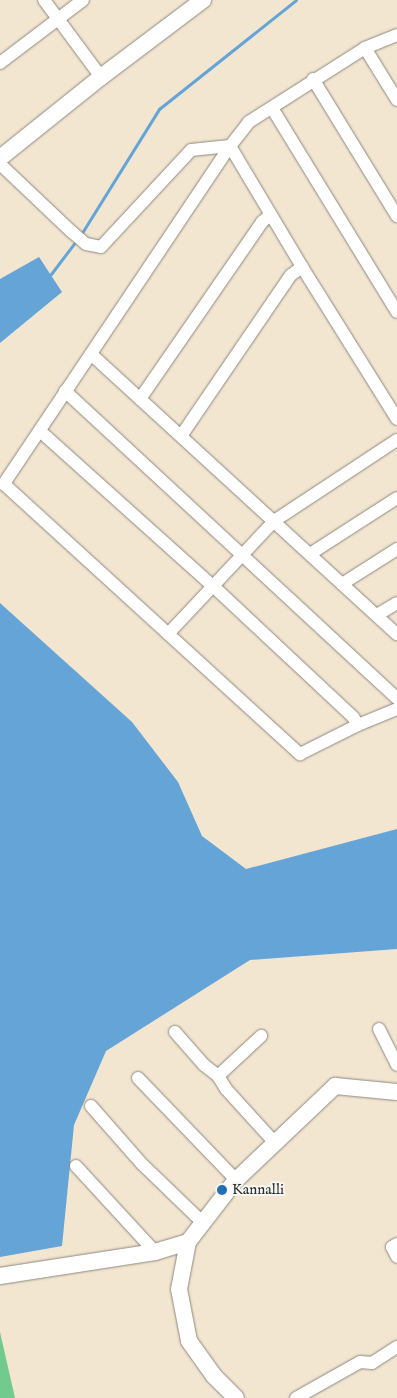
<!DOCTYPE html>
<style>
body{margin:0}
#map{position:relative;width:397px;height:1398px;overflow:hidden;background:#f2e6d1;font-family:"IM FELL English",serif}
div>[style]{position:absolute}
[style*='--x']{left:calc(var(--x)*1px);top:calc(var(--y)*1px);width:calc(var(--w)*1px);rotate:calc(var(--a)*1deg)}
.green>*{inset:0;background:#73ca8f}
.water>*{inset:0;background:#65a4d7}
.stream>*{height:3px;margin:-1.5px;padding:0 1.5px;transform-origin:1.5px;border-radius:1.5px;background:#65a4d7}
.roads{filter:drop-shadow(0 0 1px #8e887e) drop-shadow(0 0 1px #8e887e)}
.minor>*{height:12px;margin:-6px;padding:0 6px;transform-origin:6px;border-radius:6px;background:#fff}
.tertiary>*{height:16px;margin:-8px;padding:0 8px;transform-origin:8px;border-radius:8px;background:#fff}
.dots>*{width:14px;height:14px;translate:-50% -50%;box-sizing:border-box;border:2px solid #f6f6f2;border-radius:50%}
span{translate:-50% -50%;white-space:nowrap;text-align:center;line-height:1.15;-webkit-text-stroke:4px #f6f6f2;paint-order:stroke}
.poi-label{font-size:15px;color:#2b2b2b}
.left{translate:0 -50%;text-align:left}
</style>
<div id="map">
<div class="green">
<i style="clip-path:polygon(0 1332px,15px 1398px,0 1398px)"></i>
</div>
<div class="water">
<i style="clip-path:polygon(39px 257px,62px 292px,0 343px,0 279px)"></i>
<i style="clip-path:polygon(0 603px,132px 722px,178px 782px,202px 836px,246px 869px,397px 829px,397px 949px,250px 960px,106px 1051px,74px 1125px,62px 1246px,0 1257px)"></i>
</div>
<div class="stream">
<i style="--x:80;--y:236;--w:150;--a:-58.1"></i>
<i style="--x:159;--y:109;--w:175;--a:-38.5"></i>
<i style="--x:51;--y:274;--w:41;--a:-52.9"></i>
</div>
<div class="roads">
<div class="minor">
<i style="--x:44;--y:0;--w:96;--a:53.5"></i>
<i style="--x:397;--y:35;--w:35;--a:158"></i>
<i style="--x:365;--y:48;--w:138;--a:147.5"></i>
<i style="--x:249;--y:122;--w:31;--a:128"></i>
<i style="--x:230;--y:146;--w:407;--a:123.8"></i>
<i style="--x:4;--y:484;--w:401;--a:42.4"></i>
<i style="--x:300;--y:754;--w:65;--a:-26.6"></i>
<i style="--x:358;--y:725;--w:42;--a:-22.3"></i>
<i style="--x:365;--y:48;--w:61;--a:58.4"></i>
<i style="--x:0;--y:63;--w:104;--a:-37.2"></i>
<i style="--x:313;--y:79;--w:161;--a:58.5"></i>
<i style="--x:272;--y:108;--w:239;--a:58.5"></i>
<i style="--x:0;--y:164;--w:99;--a:43.4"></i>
<i style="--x:72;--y:232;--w:18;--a:41"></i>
<i style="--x:86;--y:244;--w:15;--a:11"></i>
<i style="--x:101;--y:247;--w:132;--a:-47.1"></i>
<i style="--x:191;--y:150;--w:39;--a:-6"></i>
<i style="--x:230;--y:146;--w:141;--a:59.2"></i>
<i style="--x:302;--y:267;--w:179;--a:58"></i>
<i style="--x:91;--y:354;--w:415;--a:42.5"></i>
<i style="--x:65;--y:391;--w:452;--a:42.8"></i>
<i style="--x:140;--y:399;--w:215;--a:-55.4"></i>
<i style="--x:262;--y:222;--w:11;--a:-41"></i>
<i style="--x:40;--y:431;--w:232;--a:41.9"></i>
<i style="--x:213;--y:586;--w:192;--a:43.1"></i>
<i style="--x:353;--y:717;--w:9;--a:58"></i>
<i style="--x:181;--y:436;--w:195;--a:-55.7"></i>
<i style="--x:291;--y:275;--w:14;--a:-36"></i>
<i style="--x:310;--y:554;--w:103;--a:-32.8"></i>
<i style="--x:342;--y:584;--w:65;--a:-32.5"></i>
<i style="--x:377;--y:615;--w:23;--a:-31"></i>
<i style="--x:168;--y:634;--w:155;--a:-46.8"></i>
<i style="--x:274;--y:521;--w:147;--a:-33.4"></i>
<i style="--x:379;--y:1029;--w:40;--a:63.4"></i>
<i style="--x:175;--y:1032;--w:44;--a:48.7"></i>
<i style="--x:204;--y:1065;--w:18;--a:38"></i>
<i style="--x:218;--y:1076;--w:15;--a:58"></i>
<i style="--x:226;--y:1089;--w:73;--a:47.8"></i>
<i style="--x:218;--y:1076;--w:59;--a:-42.9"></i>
<i style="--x:138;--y:1078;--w:141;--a:46.1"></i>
<i style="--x:91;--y:1106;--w:77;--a:48.7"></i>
<i style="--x:142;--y:1164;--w:83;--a:44"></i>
<i style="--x:76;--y:1166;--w:117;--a:47.4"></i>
<i style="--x:397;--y:1244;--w:6;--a:149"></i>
<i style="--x:392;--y:1247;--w:11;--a:63"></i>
<i style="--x:296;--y:1398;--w:73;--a:-29.4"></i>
<i style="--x:360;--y:1362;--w:12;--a:5"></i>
<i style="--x:372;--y:1363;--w:30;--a:-33"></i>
</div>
<div class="tertiary">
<i style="--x:0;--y:158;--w:129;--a:-38.7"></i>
<i style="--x:101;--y:77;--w:128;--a:-37"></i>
<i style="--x:188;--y:1242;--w:48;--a:100.8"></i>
<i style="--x:179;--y:1289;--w:53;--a:79.1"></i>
<i style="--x:189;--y:1341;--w:43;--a:54.5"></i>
<i style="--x:214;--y:1376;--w:31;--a:45"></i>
<i style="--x:0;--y:1276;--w:157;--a:-8.8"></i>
<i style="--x:155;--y:1252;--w:34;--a:-17"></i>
<i style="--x:188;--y:1242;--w:78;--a:-52.3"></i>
<i style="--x:236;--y:1180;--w:137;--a:-43.5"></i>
<i style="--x:335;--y:1086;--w:62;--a:5.5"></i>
</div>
</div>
<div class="dots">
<i style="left:222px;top:1190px;background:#1f6fb2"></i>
</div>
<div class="poi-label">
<span class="left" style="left:232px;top:1190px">Kannalli</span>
</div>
</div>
